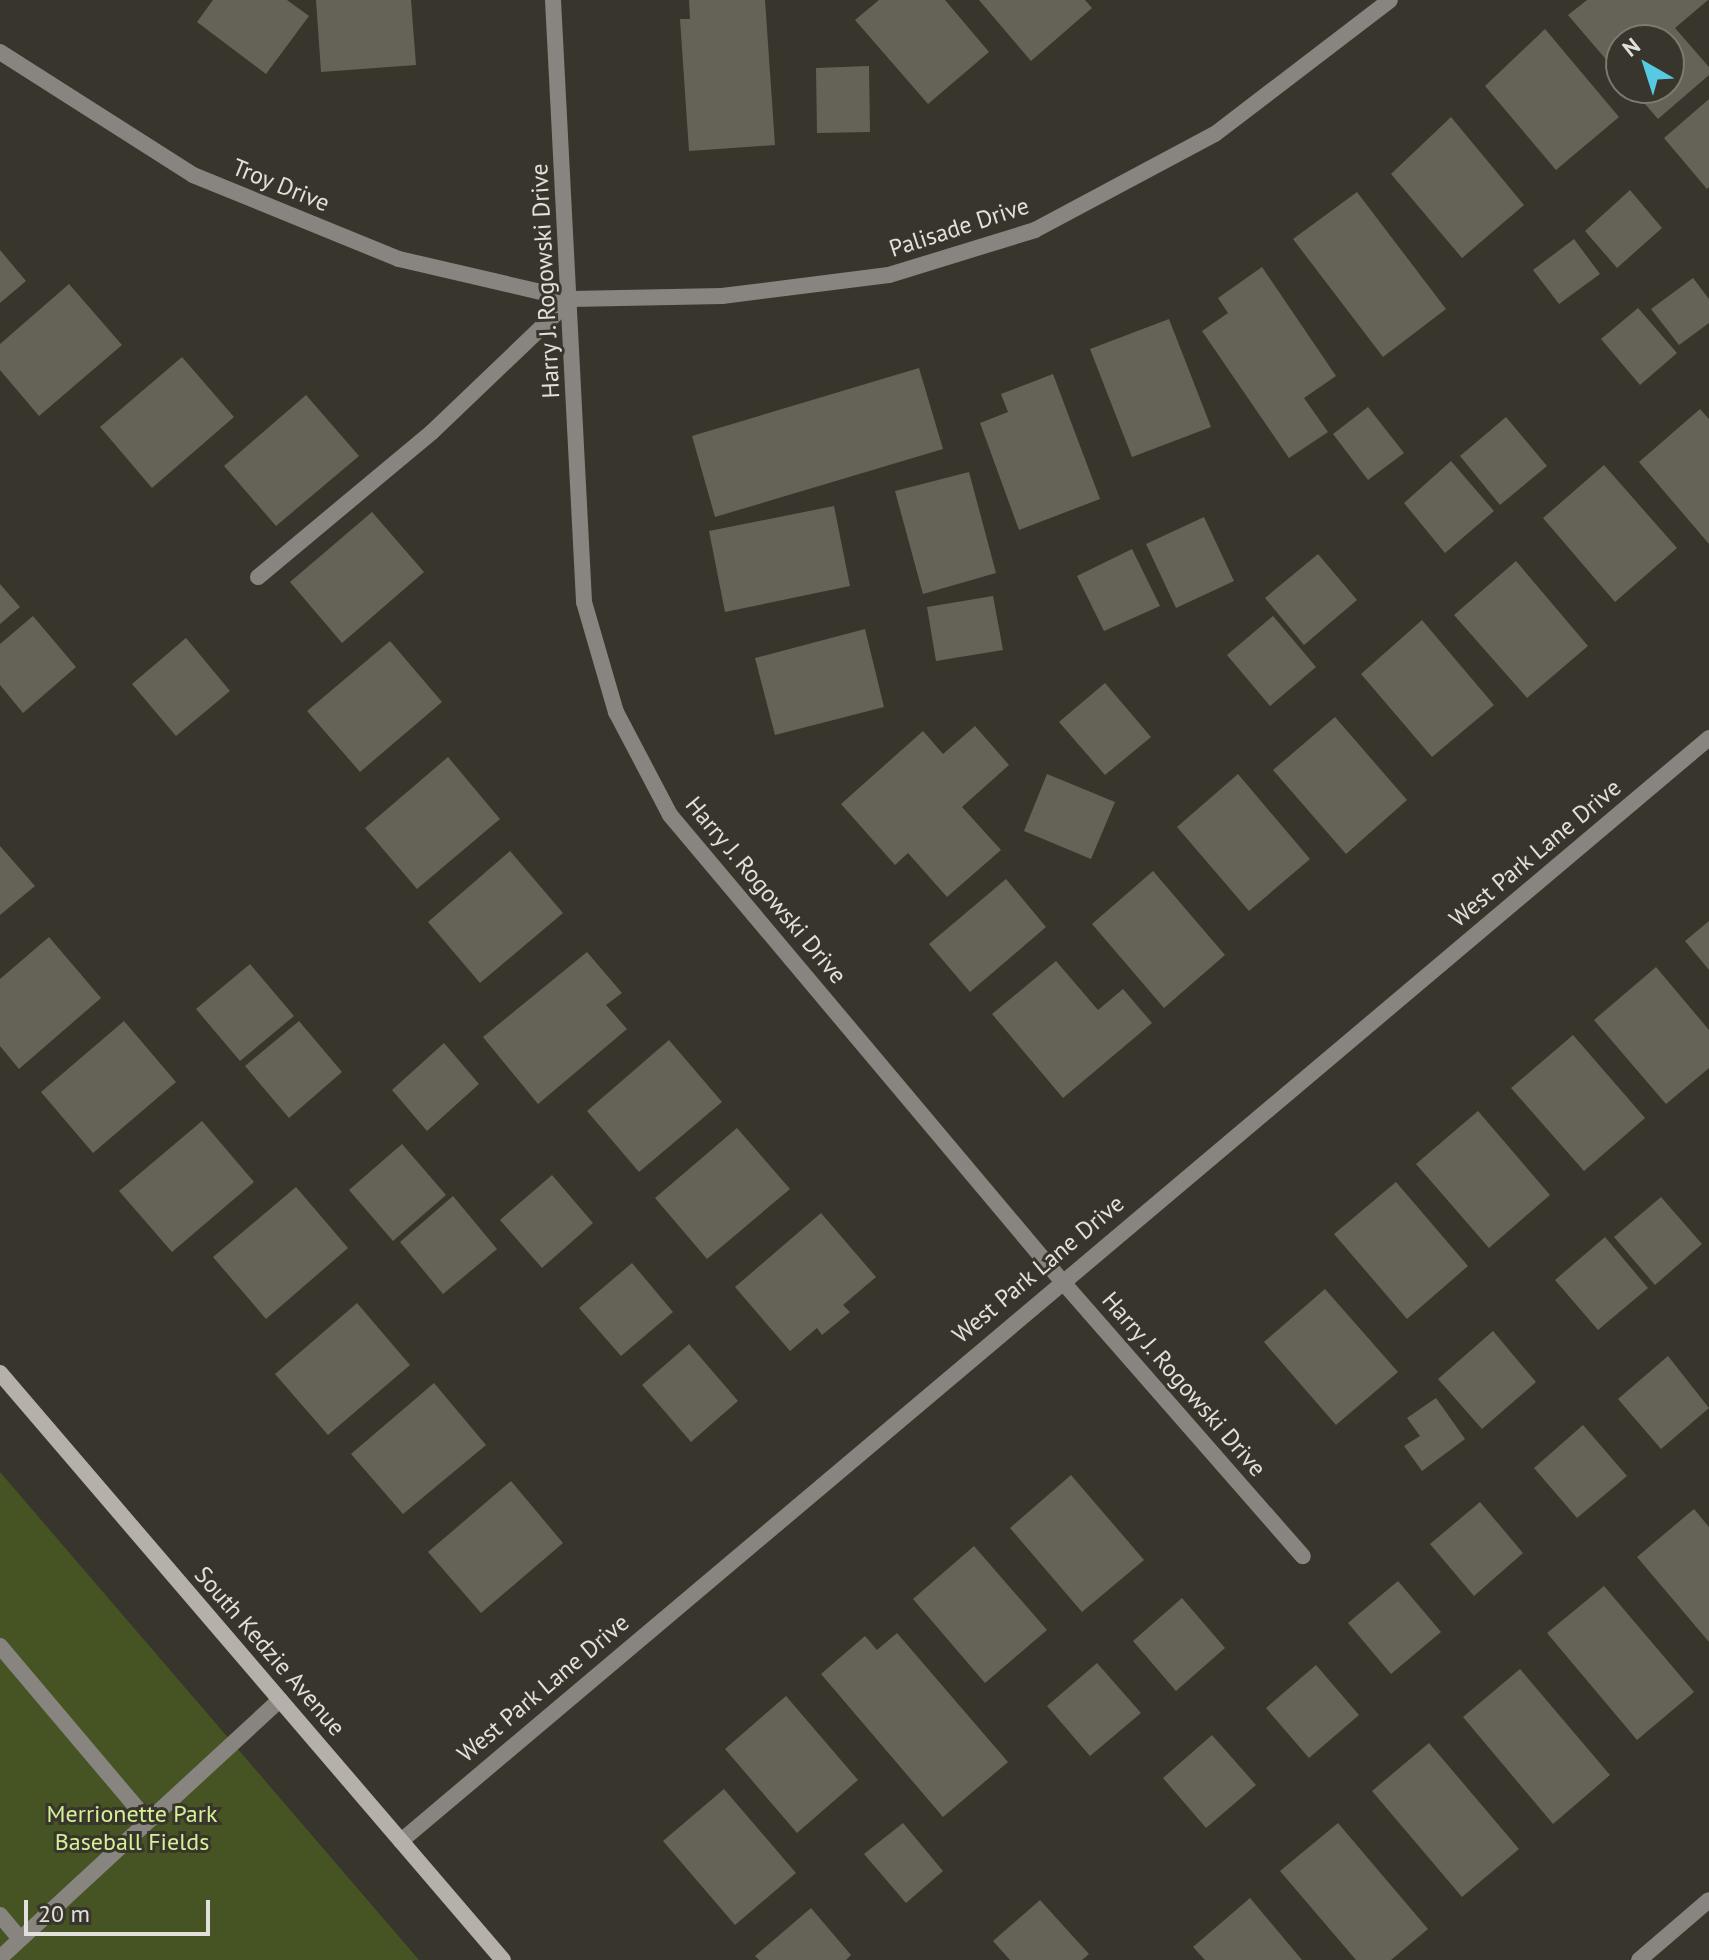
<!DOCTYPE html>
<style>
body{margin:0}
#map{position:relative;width:1709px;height:1960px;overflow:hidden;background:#38352c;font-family:"PT Sans",sans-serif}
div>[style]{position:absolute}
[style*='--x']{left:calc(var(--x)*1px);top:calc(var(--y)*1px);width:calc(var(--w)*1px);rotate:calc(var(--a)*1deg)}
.green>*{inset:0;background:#465323}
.building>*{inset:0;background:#656358}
.service>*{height:16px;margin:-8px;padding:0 8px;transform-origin:8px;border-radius:8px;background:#888480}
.minor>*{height:16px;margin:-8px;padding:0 8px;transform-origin:8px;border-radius:8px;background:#888480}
.secondary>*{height:16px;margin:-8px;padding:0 8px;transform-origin:8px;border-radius:8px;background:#b6b0aa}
span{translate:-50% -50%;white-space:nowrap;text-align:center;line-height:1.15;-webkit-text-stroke:6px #38352c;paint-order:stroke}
.street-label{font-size:24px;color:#e2e0da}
.park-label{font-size:24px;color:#d6f098}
.north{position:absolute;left:1605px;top:24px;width:80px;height:80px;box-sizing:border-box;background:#38352c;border:2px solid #7c7972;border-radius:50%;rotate:321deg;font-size:22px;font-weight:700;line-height:32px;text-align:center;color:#e2e0da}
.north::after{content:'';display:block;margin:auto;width:28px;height:36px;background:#57c9e3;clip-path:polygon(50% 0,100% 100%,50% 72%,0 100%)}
.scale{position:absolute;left:24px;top:1900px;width:186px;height:36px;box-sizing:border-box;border:4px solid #e2e0da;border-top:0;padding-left:10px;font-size:24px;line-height:28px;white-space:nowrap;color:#e2e0da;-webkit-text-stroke:6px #38352c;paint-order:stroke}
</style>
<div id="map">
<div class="green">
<i style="clip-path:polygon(0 1472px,419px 1960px,0 1960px)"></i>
</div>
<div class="building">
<i style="clip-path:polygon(213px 0,287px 0,309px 16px,266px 74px,197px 22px)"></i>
<i style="clip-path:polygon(316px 0,411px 0,416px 65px,321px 72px)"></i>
<i style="clip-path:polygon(689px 0,765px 0,775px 145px,689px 151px,680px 19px,690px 19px)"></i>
<i style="clip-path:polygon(879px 0,945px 0,989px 52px,928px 104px,855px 20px)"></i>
<i style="clip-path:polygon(979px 0,1085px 0,1092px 8px,1031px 61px)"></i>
<i style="clip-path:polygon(1587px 0,1708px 0,1675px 28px,1709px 67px,1709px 75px,1658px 119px,1631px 88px,1669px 88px,1669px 40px,1621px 40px,1621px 77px,1568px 15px)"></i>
<i style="clip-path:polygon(1545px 29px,1619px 117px,1556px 170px,1485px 86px)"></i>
<i style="clip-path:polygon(869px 66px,870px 132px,817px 133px,816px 68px)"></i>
<i style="clip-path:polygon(1709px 99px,1709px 187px,1707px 189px,1664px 138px)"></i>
<i style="clip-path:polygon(1451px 117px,1524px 205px,1462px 258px,1391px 174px)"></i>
<i style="clip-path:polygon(1630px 190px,1662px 228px,1617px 268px,1585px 231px)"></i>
<i style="clip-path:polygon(1357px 192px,1446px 309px,1383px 357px,1293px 239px)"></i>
<i style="clip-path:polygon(1574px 239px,1600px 274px,1559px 304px,1533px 270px)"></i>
<i style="clip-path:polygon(0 250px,26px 281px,0 303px)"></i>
<i style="clip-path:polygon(1262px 267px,1336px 376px,1304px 398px,1328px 432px,1289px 458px,1202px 331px,1228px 313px,1218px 298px)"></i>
<i style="clip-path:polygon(1693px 278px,1709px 299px,1709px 323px,1679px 345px,1651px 309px)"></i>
<i style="clip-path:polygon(69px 284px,122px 345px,39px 416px,0 370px,0 344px)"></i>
<i style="clip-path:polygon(1638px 308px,1677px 353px,1640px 385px,1601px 339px)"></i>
<i style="clip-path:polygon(1169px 319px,1211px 427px,1132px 457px,1090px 349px)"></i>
<i style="clip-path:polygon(182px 357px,234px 417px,152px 488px,100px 427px)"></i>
<i style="clip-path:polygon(919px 368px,943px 449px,715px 517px,692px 436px)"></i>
<i style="clip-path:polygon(1053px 374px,1100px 499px,1019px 530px,980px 423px,1008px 412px,1001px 394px)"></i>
<i style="clip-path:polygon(306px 395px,359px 456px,276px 526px,224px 466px)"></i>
<i style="clip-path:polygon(1368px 407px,1404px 453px,1368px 480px,1333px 434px)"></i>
<i style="clip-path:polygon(1700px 409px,1709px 419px,1709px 544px,1639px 462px)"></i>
<i style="clip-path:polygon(1506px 417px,1547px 466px,1500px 505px,1460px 456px)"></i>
<i style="clip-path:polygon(1451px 461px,1494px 511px,1445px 553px,1404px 503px)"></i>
<i style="clip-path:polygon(1604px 465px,1677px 548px,1615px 602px,1543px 518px)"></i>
<i style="clip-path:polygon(969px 472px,996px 573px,923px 594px,895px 491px)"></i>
<i style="clip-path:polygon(834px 506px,850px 586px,725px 612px,709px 531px)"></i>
<i style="clip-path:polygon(372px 512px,424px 572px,342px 643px,290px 582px)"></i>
<i style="clip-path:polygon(1204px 517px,1234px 581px,1176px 608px,1146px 544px)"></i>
<i style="clip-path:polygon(1132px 549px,1160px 606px,1104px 631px,1077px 576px)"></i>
<i style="clip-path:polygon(1318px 554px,1357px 600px,1304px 645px,1265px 598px)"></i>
<i style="clip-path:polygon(1516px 561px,1588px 646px,1527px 698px,1454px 615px)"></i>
<i style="clip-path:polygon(0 584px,20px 607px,0 624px)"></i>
<i style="clip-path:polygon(993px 596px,1003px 650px,936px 661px,927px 607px)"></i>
<i style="clip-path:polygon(33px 616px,76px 667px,23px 713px,0 685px,0 644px)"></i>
<i style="clip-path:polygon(1273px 616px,1316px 667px,1270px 706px,1227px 655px)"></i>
<i style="clip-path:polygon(1422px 620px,1494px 705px,1432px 757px,1361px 674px)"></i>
<i style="clip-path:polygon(865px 629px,884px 707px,775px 735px,755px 658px)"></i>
<i style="clip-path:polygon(186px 638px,230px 691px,176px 736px,132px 684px)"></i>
<i style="clip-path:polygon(390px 641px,442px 702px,360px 772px,307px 711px)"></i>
<i style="clip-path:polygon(1105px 683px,1151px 737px,1105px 775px,1059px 722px)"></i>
<i style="clip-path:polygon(1335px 717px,1407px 800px,1346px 854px,1273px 770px)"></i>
<i style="clip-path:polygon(975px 726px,1009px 765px,962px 807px,1001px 850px,947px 897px,908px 853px,895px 865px,841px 804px,923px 731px,943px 754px)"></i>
<i style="clip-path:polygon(448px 757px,500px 819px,417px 889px,365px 828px)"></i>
<i style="clip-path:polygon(1047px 774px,1115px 802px,1091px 859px,1024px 831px)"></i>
<i style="clip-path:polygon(1238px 774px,1310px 859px,1249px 911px,1177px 827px)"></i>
<i style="clip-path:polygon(0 846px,35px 886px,0 915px)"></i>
<i style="clip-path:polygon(510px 851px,563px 913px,480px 983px,428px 922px)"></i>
<i style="clip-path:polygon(1153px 871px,1225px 955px,1164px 1008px,1092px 924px)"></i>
<i style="clip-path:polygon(1006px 879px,1046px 927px,970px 992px,929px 944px)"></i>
<i style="clip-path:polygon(1709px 921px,1709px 970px,1685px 941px)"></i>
<i style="clip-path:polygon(49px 937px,101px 998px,19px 1069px,0 1046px,0 979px)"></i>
<i style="clip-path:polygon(587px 952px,622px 993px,606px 1005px,627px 1029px,538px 1104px,483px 1037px)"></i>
<i style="clip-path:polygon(1056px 961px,1098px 1010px,1123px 989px,1152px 1023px,1063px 1098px,992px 1014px)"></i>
<i style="clip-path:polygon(250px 964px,294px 1016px,240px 1061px,196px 1009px)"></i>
<i style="clip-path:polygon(1656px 967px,1709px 1030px,1709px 1068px,1666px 1104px,1594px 1020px)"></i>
<i style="clip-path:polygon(124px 1021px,176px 1082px,93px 1153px,41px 1092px)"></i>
<i style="clip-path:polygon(299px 1021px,342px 1072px,289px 1118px,245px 1066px)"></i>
<i style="clip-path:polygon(1573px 1035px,1645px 1118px,1584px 1171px,1511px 1088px)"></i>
<i style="clip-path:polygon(669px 1040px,722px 1102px,639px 1172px,587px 1111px)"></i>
<i style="clip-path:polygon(444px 1043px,479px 1084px,427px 1131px,392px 1090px)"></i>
<i style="clip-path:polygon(1478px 1111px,1550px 1195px,1489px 1248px,1416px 1164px)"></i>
<i style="clip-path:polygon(202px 1121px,254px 1182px,172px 1252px,119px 1191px)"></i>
<i style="clip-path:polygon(737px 1128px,790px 1189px,707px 1259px,655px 1198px)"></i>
<i style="clip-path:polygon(402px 1144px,446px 1195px,393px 1241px,349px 1190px)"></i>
<i style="clip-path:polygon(552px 1175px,593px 1223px,542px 1268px,500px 1220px)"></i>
<i style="clip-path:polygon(1396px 1182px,1468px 1266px,1407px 1319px,1334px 1234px)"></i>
<i style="clip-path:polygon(296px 1187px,348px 1248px,266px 1319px,213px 1257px)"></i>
<i style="clip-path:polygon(453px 1196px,497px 1249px,443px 1294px,400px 1242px)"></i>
<i style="clip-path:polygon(1661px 1197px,1702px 1244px,1655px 1285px,1614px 1237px)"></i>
<i style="clip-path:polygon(821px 1213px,876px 1277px,843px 1305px,850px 1312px,822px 1335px,817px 1328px,790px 1351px,735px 1287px)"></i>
<i style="clip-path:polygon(1605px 1237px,1648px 1288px,1598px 1330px,1555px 1280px)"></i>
<i style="clip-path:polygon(632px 1263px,673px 1312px,621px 1356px,579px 1308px)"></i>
<i style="clip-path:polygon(1325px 1289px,1398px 1372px,1336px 1425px,1264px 1342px)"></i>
<i style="clip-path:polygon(357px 1303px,410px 1365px,328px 1435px,275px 1374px)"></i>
<i style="clip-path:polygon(1493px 1331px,1536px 1382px,1482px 1429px,1438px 1379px)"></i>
<i style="clip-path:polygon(689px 1344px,738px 1401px,691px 1442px,642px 1385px)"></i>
<i style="clip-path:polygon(1668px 1356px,1709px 1408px,1661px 1449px,1618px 1399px)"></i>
<i style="clip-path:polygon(434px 1383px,486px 1445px,403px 1514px,351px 1454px)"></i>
<i style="clip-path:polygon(1436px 1398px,1465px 1439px,1422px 1471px,1404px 1446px,1420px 1436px,1407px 1418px)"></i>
<i style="clip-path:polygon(1583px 1425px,1627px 1476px,1577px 1518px,1534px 1468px)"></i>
<i style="clip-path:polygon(1071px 1475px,1144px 1560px,1082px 1612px,1010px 1528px)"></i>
<i style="clip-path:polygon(511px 1481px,563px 1543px,481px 1613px,428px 1552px)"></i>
<i style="clip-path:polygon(1480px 1502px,1523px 1553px,1474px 1596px,1430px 1544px)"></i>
<i style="clip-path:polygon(1694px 1509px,1709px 1527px,1709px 1642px,1637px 1557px)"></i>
<i style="clip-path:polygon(974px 1546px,1047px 1630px,985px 1683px,913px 1599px)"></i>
<i style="clip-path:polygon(1398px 1581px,1441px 1632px,1391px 1674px,1348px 1623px)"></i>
<i style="clip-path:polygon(1604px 1586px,1694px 1692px,1637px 1740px,1547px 1633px)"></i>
<i style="clip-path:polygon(1182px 1598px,1225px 1648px,1176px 1691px,1133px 1641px)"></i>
<i style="clip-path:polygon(897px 1633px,1008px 1762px,943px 1817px,821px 1674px,865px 1636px,877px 1650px)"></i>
<i style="clip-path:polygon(1097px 1663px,1141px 1713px,1090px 1756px,1047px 1706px)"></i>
<i style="clip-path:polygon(1316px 1665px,1359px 1715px,1309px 1758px,1266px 1708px)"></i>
<i style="clip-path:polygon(1520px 1669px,1610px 1775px,1553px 1824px,1463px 1717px)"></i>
<i style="clip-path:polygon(786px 1696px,858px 1780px,797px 1833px,725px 1749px)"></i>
<i style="clip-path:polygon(1212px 1735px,1256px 1785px,1206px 1828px,1163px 1778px)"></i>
<i style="clip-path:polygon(1429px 1743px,1519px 1849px,1462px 1897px,1372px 1791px)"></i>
<i style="clip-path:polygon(724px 1789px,796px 1873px,735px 1925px,663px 1841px)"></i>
<i style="clip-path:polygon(903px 1823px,943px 1871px,906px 1903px,864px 1854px)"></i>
<i style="clip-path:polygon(1338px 1823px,1428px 1929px,1391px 1960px,1356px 1960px,1280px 1871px)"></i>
<i style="clip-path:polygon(1250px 1898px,1302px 1960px,1205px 1960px,1193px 1947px)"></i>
<i style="clip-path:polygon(1040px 1900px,1089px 1954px,1082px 1960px,1010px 1960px,993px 1941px)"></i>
<i style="clip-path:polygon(811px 1908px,851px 1955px,846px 1960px,759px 1960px,755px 1956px)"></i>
</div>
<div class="service">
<i style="--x:258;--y:577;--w:226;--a:-39.8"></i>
<i style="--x:432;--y:432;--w:192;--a:-43.7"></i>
<i style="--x:0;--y:1646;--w:229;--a:49.8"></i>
<i style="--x:0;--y:1915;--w:31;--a:50"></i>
<i style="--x:0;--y:1958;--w:381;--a:-42.7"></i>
</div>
<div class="minor">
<i style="--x:553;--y:0;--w:603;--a:87.05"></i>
<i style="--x:584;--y:602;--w:115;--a:73.8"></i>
<i style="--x:616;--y:712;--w:116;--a:62.3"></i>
<i style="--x:670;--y:815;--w:608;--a:49.94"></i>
<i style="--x:1061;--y:1280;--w:367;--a:48.8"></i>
<i style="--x:0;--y:52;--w:229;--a:32.5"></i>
<i style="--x:193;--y:175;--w:222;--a:22.2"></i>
<i style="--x:399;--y:259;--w:177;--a:13.1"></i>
<i style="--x:571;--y:299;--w:151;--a:-1.1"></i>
<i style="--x:722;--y:296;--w:168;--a:-7.2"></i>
<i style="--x:889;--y:275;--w:153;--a:-17.1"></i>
<i style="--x:1035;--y:230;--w:204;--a:-28.1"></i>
<i style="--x:1215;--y:134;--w:220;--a:-37.4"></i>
<i style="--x:401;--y:1841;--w:1711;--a:-40.14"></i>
<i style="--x:1639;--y:1960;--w:92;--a:-40.6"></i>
</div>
<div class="secondary">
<i style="--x:0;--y:1373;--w:773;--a:49.41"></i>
</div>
<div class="street-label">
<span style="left:281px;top:185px;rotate:22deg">Troy Drive</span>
<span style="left:959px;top:227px;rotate:-18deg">Palisade Drive</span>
<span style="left:545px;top:281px;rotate:-93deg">Harry J. Rogowski Drive</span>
<span style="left:1535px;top:853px;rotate:-40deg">West Park Lane Drive</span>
<span style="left:766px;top:890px;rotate:50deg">Harry J. Rogowski Drive</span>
<span style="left:1038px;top:1269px;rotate:-40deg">West Park Lane Drive</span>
<span style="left:1184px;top:1384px;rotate:49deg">Harry J. Rogowski Drive</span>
<span style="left:270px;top:1651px;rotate:49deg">South Kedzie Avenue</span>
<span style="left:543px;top:1688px;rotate:-40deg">West Park Lane Drive</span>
</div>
<div class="park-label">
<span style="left:132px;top:1828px">Merrionette Park<br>Baseball Fields</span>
</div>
<div class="north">N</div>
<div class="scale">20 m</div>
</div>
